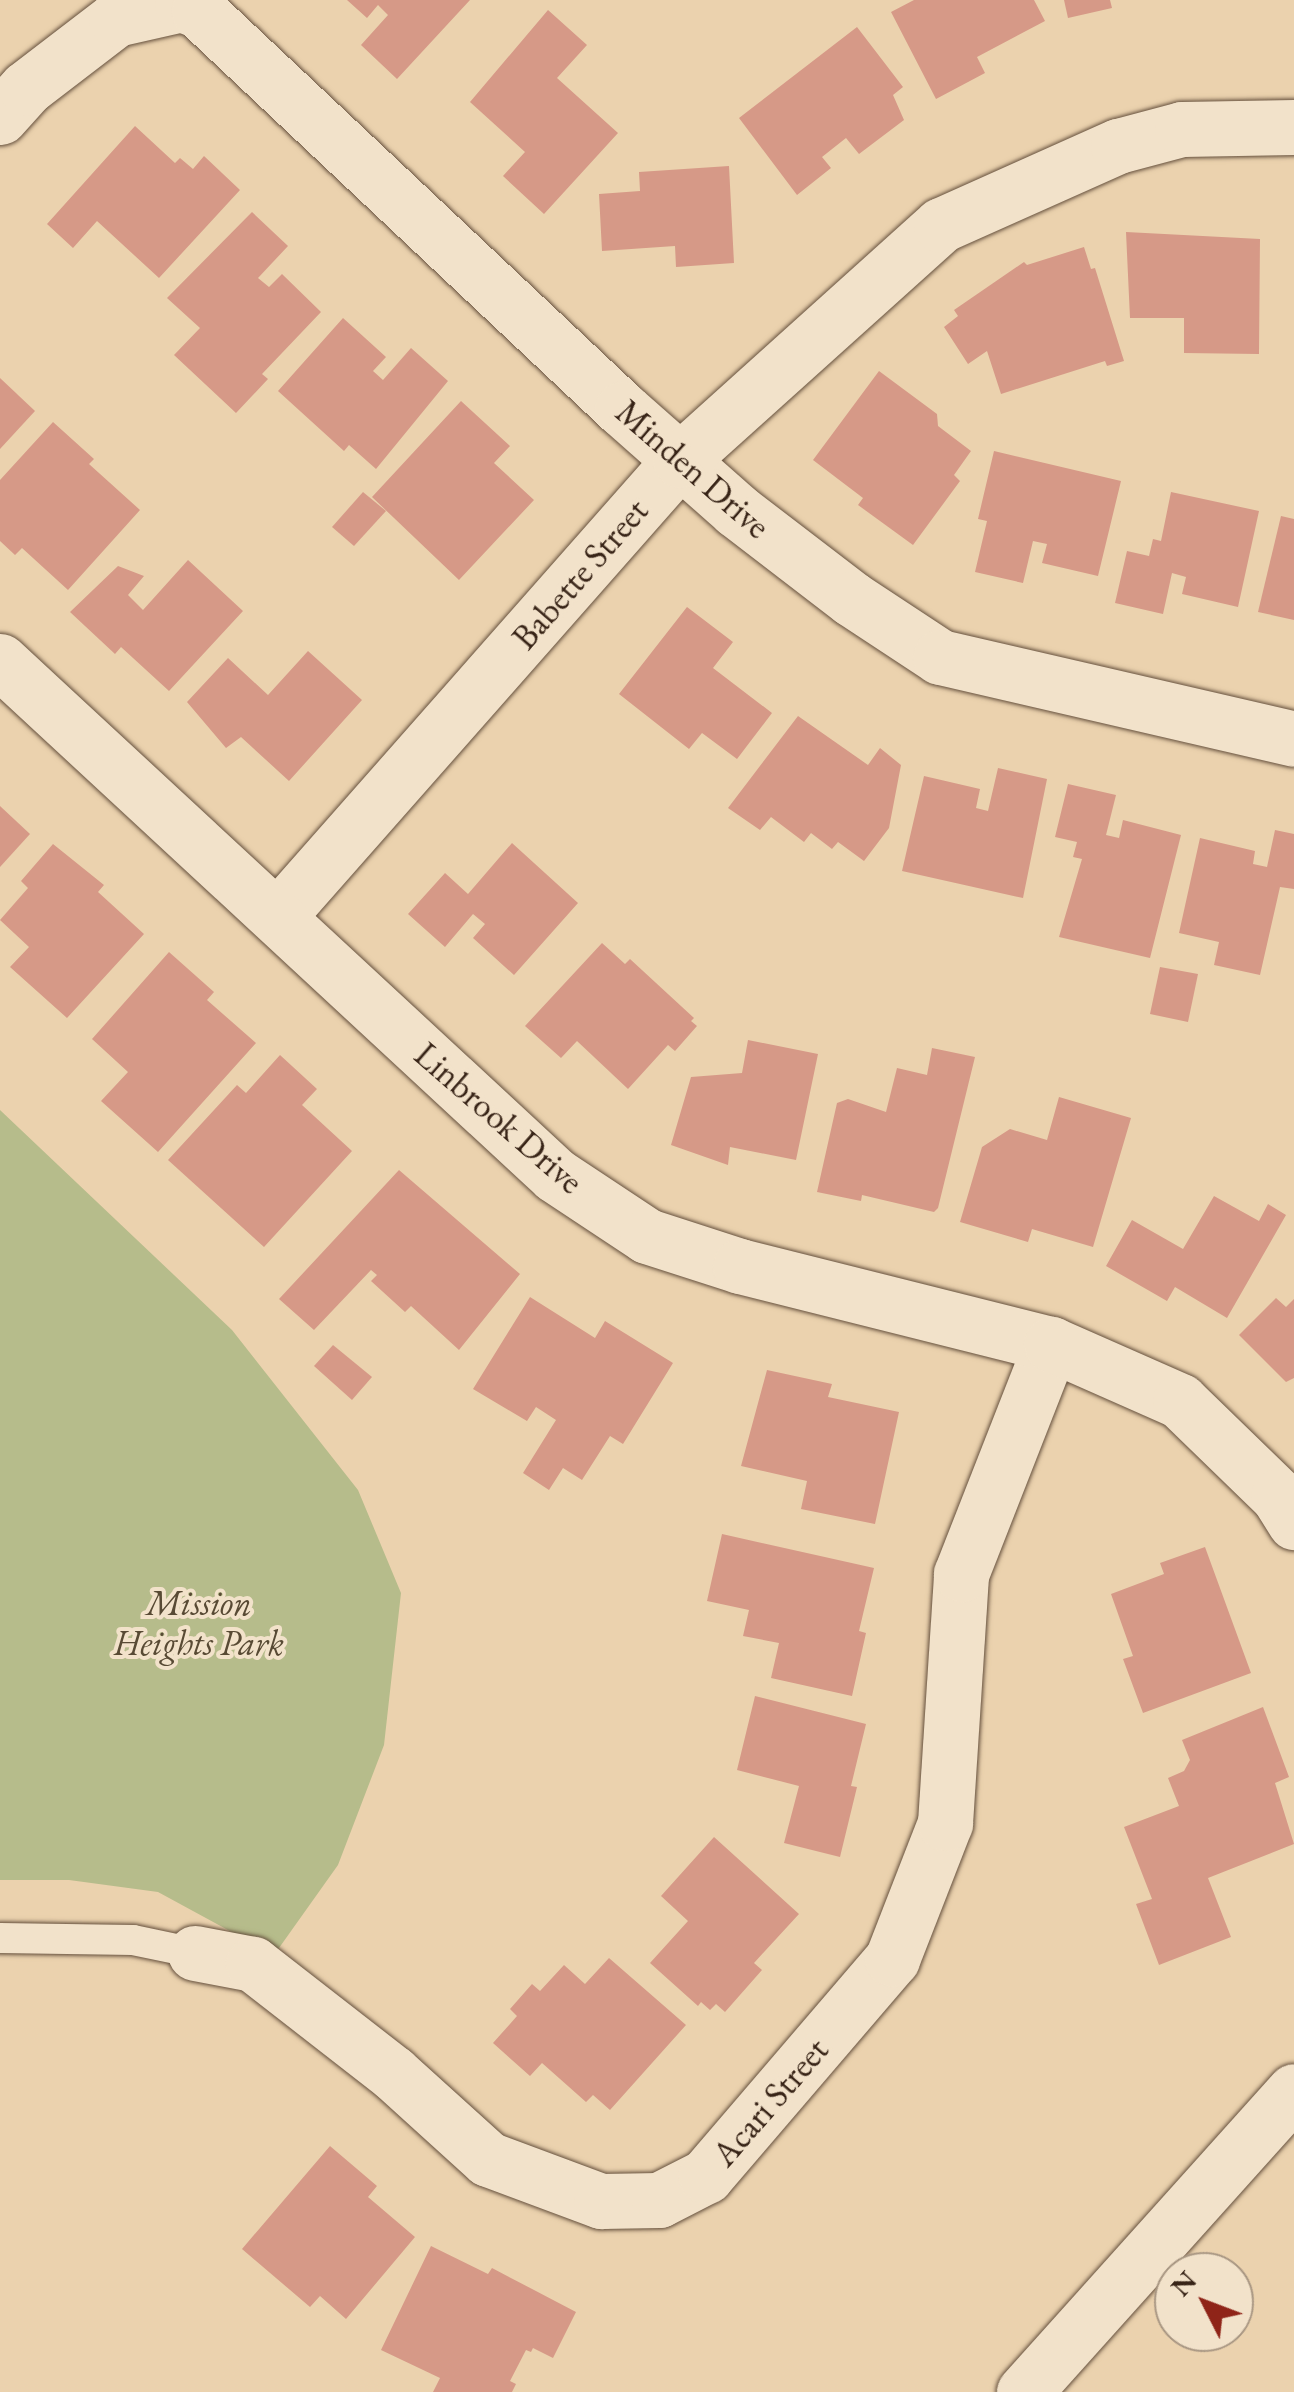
<!DOCTYPE html>
<style>
body{margin:0}
#map{position:relative;width:1294px;height:2392px;overflow:hidden;background:#ebd2ae;font-family:"EB Garamond",serif}
div>[style]{position:absolute}
[style*='--x']{left:calc(var(--x)*1px);top:calc(var(--y)*1px);width:calc(var(--w)*1px);rotate:calc(var(--a)*1deg)}
.green>*{inset:0;background:#b6bc8b}
.building>*{inset:0;background:#d69987}
.roads{filter:drop-shadow(0 0 2px #65503d) drop-shadow(0 0 2px #65503d)}
.lane>*{height:30px;margin:-15px;padding:0 15px;transform-origin:15px;border-radius:15px;background:#f2e2ca}
.street>*{height:55px;margin:-27.5px;padding:0 27.5px;transform-origin:27.5px;border-radius:27.5px;background:#f2e2ca}
.secondary>*{height:55px;margin:-27.5px;padding:0 27.5px;transform-origin:27.5px;border-radius:27.5px;background:#f2e2ca}
span{translate:-50% -50%;white-space:nowrap;text-align:center;line-height:1.15;-webkit-text-stroke:8px #f2e2ca;paint-order:stroke}
.street-label{font-size:35px;color:#382417}
.park-label{font-size:35px;color:#584a34;font-style:italic}
.north{position:absolute;left:1154px;top:2252px;width:100px;height:100px;box-sizing:border-box;background:#f2e2ca;border:2px solid #a89682;border-radius:50%;rotate:312deg;font-size:28px;font-weight:700;line-height:40px;text-align:center;color:#382417}
.north::after{content:'';display:block;margin:auto;width:35px;height:45px;background:#8f2418;clip-path:polygon(50% 0,100% 100%,50% 72%,0 100%)}
</style>
<div id="map">
<div class="green">
<i style="clip-path:polygon(0 1110px,232px 1330px,358px 1490px,401px 1593px,384px 1745px,338px 1865px,274px 1955px,158px 1892px,69px 1880px,0 1880px)"></i>
</div>
<div class="building">
<i style="clip-path:polygon(347px 0,470px 0,397px 79px,361px 45px,388px 15px,378px 5px,367px 18px)"></i>
<i style="clip-path:polygon(914px 0,1034px 0,1045px 21px,977px 57px,985px 73px,936px 99px,891px 12px)"></i>
<i style="clip-path:polygon(1064px 0,1110px 0,1112px 8px,1068px 18px)"></i>
<i style="clip-path:polygon(548px 10px,587px 45px,557px 78px,618px 133px,544px 214px,503px 176px,525px 152px,470px 102px)"></i>
<i style="clip-path:polygon(857px 27px,903px 87px,893px 95px,904px 120px,859px 154px,846px 138px,822px 157px,831px 168px,797px 195px,739px 118px)"></i>
<i style="clip-path:polygon(135px 126px,175px 163px,180px 158px,193px 169px,204px 156px,240px 190px,159px 278px,97px 221px,73px 248px,47px 224px)"></i>
<i style="clip-path:polygon(729px 166px,734px 263px,676px 267px,675px 246px,602px 251px,599px 194px,640px 191px,639px 172px)"></i>
<i style="clip-path:polygon(252px 212px,288px 246px,258px 278px,269px 287px,282px 274px,321px 312px,262px 374px,268px 379px,236px 413px,174px 355px,200px 328px,167px 298px)"></i>
<i style="clip-path:polygon(1126px 232px,1260px 239px,1259px 354px,1184px 353px,1184px 318px,1130px 318px)"></i>
<i style="clip-path:polygon(1084px 247px,1091px 269px,1095px 268px,1124px 361px,1107px 366px,1105px 361px,1001px 394px,987px 351px,968px 364px,944px 327px,958px 316px,954px 310px,1024px 262px,1027px 265px)"></i>
<i style="clip-path:polygon(343px 318px,386px 357px,373px 371px,383px 380px,411px 348px,448px 381px,376px 469px,349px 445px,344px 451px,278px 391px)"></i>
<i style="clip-path:polygon(879px 371px,937px 414px,938px 426px,971px 451px,954px 475px,960px 481px,913px 545px,858px 505px,863px 498px,813px 460px)"></i>
<i style="clip-path:polygon(0 378px,35px 411px,0 449px)"></i>
<i style="clip-path:polygon(461px 401px,510px 446px,494px 463px,534px 500px,459px 580px,372px 497px)"></i>
<i style="clip-path:polygon(53px 422px,94px 459px,89px 464px,140px 510px,68px 590px,22px 548px,15px 555px,0 541px,0 480px)"></i>
<i style="clip-path:polygon(994px 451px,1121px 481px,1098px 576px,1042px 563px,1047px 544px,1033px 541px,1023px 583px,975px 572px,987px 521px,978px 519px)"></i>
<i style="clip-path:polygon(363px 492px,386px 511px,354px 546px,332px 527px)"></i>
<i style="clip-path:polygon(1171px 492px,1259px 511px,1238px 607px,1182px 594px,1186px 577px,1172px 573px,1163px 614px,1115px 603px,1127px 551px,1149px 556px,1153px 539px,1161px 541px)"></i>
<i style="clip-path:polygon(1281px 516px,1294px 519px,1294px 620px,1258px 612px)"></i>
<i style="clip-path:polygon(188px 560px,243px 611px,169px 691px,121px 647px,115px 654px,70px 612px,118px 566px,144px 576px,128px 595px,143px 610px)"></i>
<i style="clip-path:polygon(687px 607px,733px 642px,713px 668px,772px 713px,737px 759px,702px 733px,689px 749px,619px 694px)"></i>
<i style="clip-path:polygon(308px 651px,362px 700px,289px 781px,241px 737px,226px 748px,187px 702px,228px 658px,268px 695px)"></i>
<i style="clip-path:polygon(798px 716px,868px 765px,880px 748px,901px 765px,889px 828px,864px 861px,838px 842px,832px 849px,811px 833px,804px 842px,771px 817px,760px 830px,728px 808px)"></i>
<i style="clip-path:polygon(998px 768px,1047px 779px,1023px 898px,902px 871px,924px 776px,980px 789px,976px 808px,988px 811px)"></i>
<i style="clip-path:polygon(1068px 784px,1116px 795px,1106px 835px,1119px 838px,1123px 820px,1181px 835px,1150px 958px,1059px 937px,1082px 859px,1073px 857px,1077px 842px,1055px 837px)"></i>
<i style="clip-path:polygon(0 806px,30px 834px,0 867px)"></i>
<i style="clip-path:polygon(1275px 830px,1294px 834px,1294px 889px,1280px 887px,1260px 975px,1214px 965px,1219px 942px,1179px 933px,1200px 838px,1255px 851px,1253px 864px,1267px 867px)"></i>
<i style="clip-path:polygon(512px 843px,578px 903px,514px 975px,473px 938px,485px 924px,473px 914px,445px 947px,408px 914px,445px 873px,468px 894px)"></i>
<i style="clip-path:polygon(53px 844px,104px 885px,98px 892px,144px 934px,67px 1018px,10px 967px,29px 947px,0 920px,28px 888px,21px 881px)"></i>
<i style="clip-path:polygon(602px 943px,625px 964px,630px 959px,694px 1018px,691px 1021px,697px 1026px,675px 1051px,668px 1045px,628px 1089px,577px 1041px,561px 1058px,525px 1026px)"></i>
<i style="clip-path:polygon(169px 952px,214px 992px,207px 1000px,256px 1043px,158px 1152px,101px 1101px,128px 1072px,92px 1039px)"></i>
<i style="clip-path:polygon(1160px 967px,1198px 974px,1188px 1022px,1150px 1014px)"></i>
<i style="clip-path:polygon(748px 1040px,818px 1054px,796px 1160px,730px 1147px,728px 1165px,671px 1145px,691px 1077px,742px 1073px)"></i>
<i style="clip-path:polygon(932px 1048px,975px 1057px,938px 1208px,934px 1212px,862px 1195px,861px 1201px,817px 1192px,837px 1103px,848px 1099px,886px 1112px,897px 1068px,927px 1075px)"></i>
<i style="clip-path:polygon(280px 1055px,317px 1089px,302px 1105px,352px 1151px,264px 1247px,168px 1160px,237px 1085px,246px 1093px)"></i>
<i style="clip-path:polygon(1059px 1097px,1131px 1118px,1093px 1247px,1032px 1229px,1028px 1242px,960px 1222px,982px 1147px,1010px 1129px,1047px 1140px)"></i>
<i style="clip-path:polygon(399px 1170px,520px 1274px,459px 1350px,411px 1306px,405px 1312px,371px 1281px,377px 1275px,371px 1270px,314px 1330px,279px 1299px)"></i>
<i style="clip-path:polygon(1214px 1196px,1259px 1221px,1268px 1204px,1286px 1215px,1227px 1318px,1175px 1287px,1167px 1301px,1106px 1266px,1132px 1220px,1183px 1249px)"></i>
<i style="clip-path:polygon(530px 1297px,595px 1338px,605px 1321px,673px 1363px,623px 1444px,610px 1436px,582px 1480px,563px 1468px,549px 1490px,523px 1473px,556px 1420px,536px 1407px,527px 1421px,473px 1389px)"></i>
<i style="clip-path:polygon(1276px 1298px,1286px 1307px,1294px 1299px,1294px 1378px,1286px 1382px,1239px 1335px)"></i>
<i style="clip-path:polygon(333px 1345px,372px 1377px,352px 1400px,314px 1366px)"></i>
<i style="clip-path:polygon(767px 1370px,832px 1384px,828px 1397px,899px 1412px,875px 1524px,801px 1509px,807px 1481px,741px 1466px)"></i>
<i style="clip-path:polygon(722px 1534px,874px 1568px,859px 1631px,866px 1633px,852px 1696px,771px 1678px,779px 1643px,743px 1636px,749px 1610px,707px 1601px)"></i>
<i style="clip-path:polygon(1205px 1547px,1251px 1673px,1143px 1713px,1123px 1659px,1133px 1656px,1111px 1594px,1164px 1574px,1160px 1563px)"></i>
<i style="clip-path:polygon(755px 1696px,866px 1724px,851px 1786px,857px 1787px,840px 1857px,784px 1843px,799px 1786px,737px 1770px)"></i>
<i style="clip-path:polygon(1263px 1707px,1289px 1777px,1275px 1783px,1294px 1844px,1208px 1878px,1231px 1937px,1159px 1965px,1136px 1904px,1152px 1899px,1124px 1827px,1179px 1806px,1168px 1778px,1184px 1771px,1190px 1760px,1182px 1740px)"></i>
<i style="clip-path:polygon(714px 1837px,799px 1914px,754px 1963px,762px 1970px,725px 2012px,716px 2004px,710px 2010px,701px 2002px,698px 2006px,650px 1963px,688px 1921px,661px 1896px)"></i>
<i style="clip-path:polygon(609px 1958px,686px 2025px,610px 2110px,593px 2095px,586px 2102px,542px 2063px,530px 2076px,493px 2043px,517px 2016px,510px 2009px,532px 1984px,540px 1991px,564px 1965px,585px 1984px)"></i>
<i style="clip-path:polygon(330px 2146px,377px 2186px,368px 2197px,415px 2237px,346px 2319px,320px 2296px,310px 2307px,242px 2249px)"></i>
<i style="clip-path:polygon(431px 2246px,488px 2274px,492px 2268px,576px 2312px,553px 2358px,533px 2348px,531px 2352px,526px 2350px,510px 2381px,516px 2384px,512px 2392px,433px 2392px,440px 2378px,381px 2350px)"></i>
</div>
<div class="roads">
<div class="lane">
<i style="--x:0;--y:1938;--w:133;--a:0.9"></i>
<i style="--x:133;--y:1940;--w:63;--a:11.8"></i>
</div>
<div class="street">
<i style="--x:0;--y:117;--w:39;--a:-48"></i>
<i style="--x:26;--y:88;--w:113;--a:-37.5"></i>
<i style="--x:116;--y:19;--w:68;--a:-12.8"></i>
<i style="--x:182;--y:4;--w:18;--a:22"></i>
<i style="--x:199;--y:11;--w:581;--a:43.26"></i>
<i style="--x:622;--y:409;--w:152;--a:41.5"></i>
<i style="--x:736;--y:510;--w:146;--a:37.5"></i>
<i style="--x:852;--y:599;--w:105;--a:33.4"></i>
<i style="--x:940;--y:657;--w:363;--a:13"></i>
<i style="--x:278;--y:916;--w:608;--a:-48.6"></i>
<i style="--x:680;--y:460;--w:351;--a:-42"></i>
<i style="--x:941;--y:225;--w:194;--a:-24.1"></i>
<i style="--x:1118;--y:146;--w:66;--a:-14.9"></i>
<i style="--x:1182;--y:129;--w:112;--a:-1"></i>
<i style="--x:195;--y:1953;--w:59;--a:10.7"></i>
<i style="--x:253;--y:1964;--w:177;--a:37.9"></i>
<i style="--x:393;--y:2073;--w:128;--a:42.2"></i>
<i style="--x:488;--y:2159;--w:121;--a:20.4"></i>
<i style="--x:601;--y:2201;--w:58;--a:-1"></i>
<i style="--x:659;--y:2200;--w:53;--a:-27.1"></i>
<i style="--x:706;--y:2176;--w:286;--a:-49.4"></i>
<i style="--x:892;--y:1959;--w:146;--a:-68.7"></i>
<i style="--x:945;--y:1823;--w:250;--a:-86.3"></i>
<i style="--x:961;--y:1574;--w:247;--a:-68.6"></i>
</div>
<div class="secondary">
<i style="--x:0;--y:661;--w:756;--a:42.8"></i>
<i style="--x:555;--y:1175;--w:110;--a:33.5"></i>
<i style="--x:647;--y:1236;--w:98;--a:17.9"></i>
<i style="--x:740;--y:1266;--w:321;--a:14.1"></i>
<i style="--x:1051;--y:1344;--w:141;--a:23.8"></i>
<i style="--x:1180;--y:1401;--w:136;--a:44.1"></i>
<i style="--x:1278;--y:1496;--w:31;--a:58"></i>
<i style="--x:1024;--y:2392;--w:404;--a:-48.1"></i>
</div>
</div>
<div class="street-label">
<span style="left:693px;top:469px;rotate:41deg">Minden Drive</span>
<span style="left:580px;top:574px;rotate:-49deg">Babette Street</span>
<span style="left:499px;top:1118px;rotate:41deg">Linbrook Drive</span>
<span style="left:770px;top:2102px;rotate:-49deg">Acari Street</span>
</div>
<div class="park-label">
<span style="left:199px;top:1623px">Mission<br>Heights Park</span>
</div>
<div class="north">N</div>
</div>
